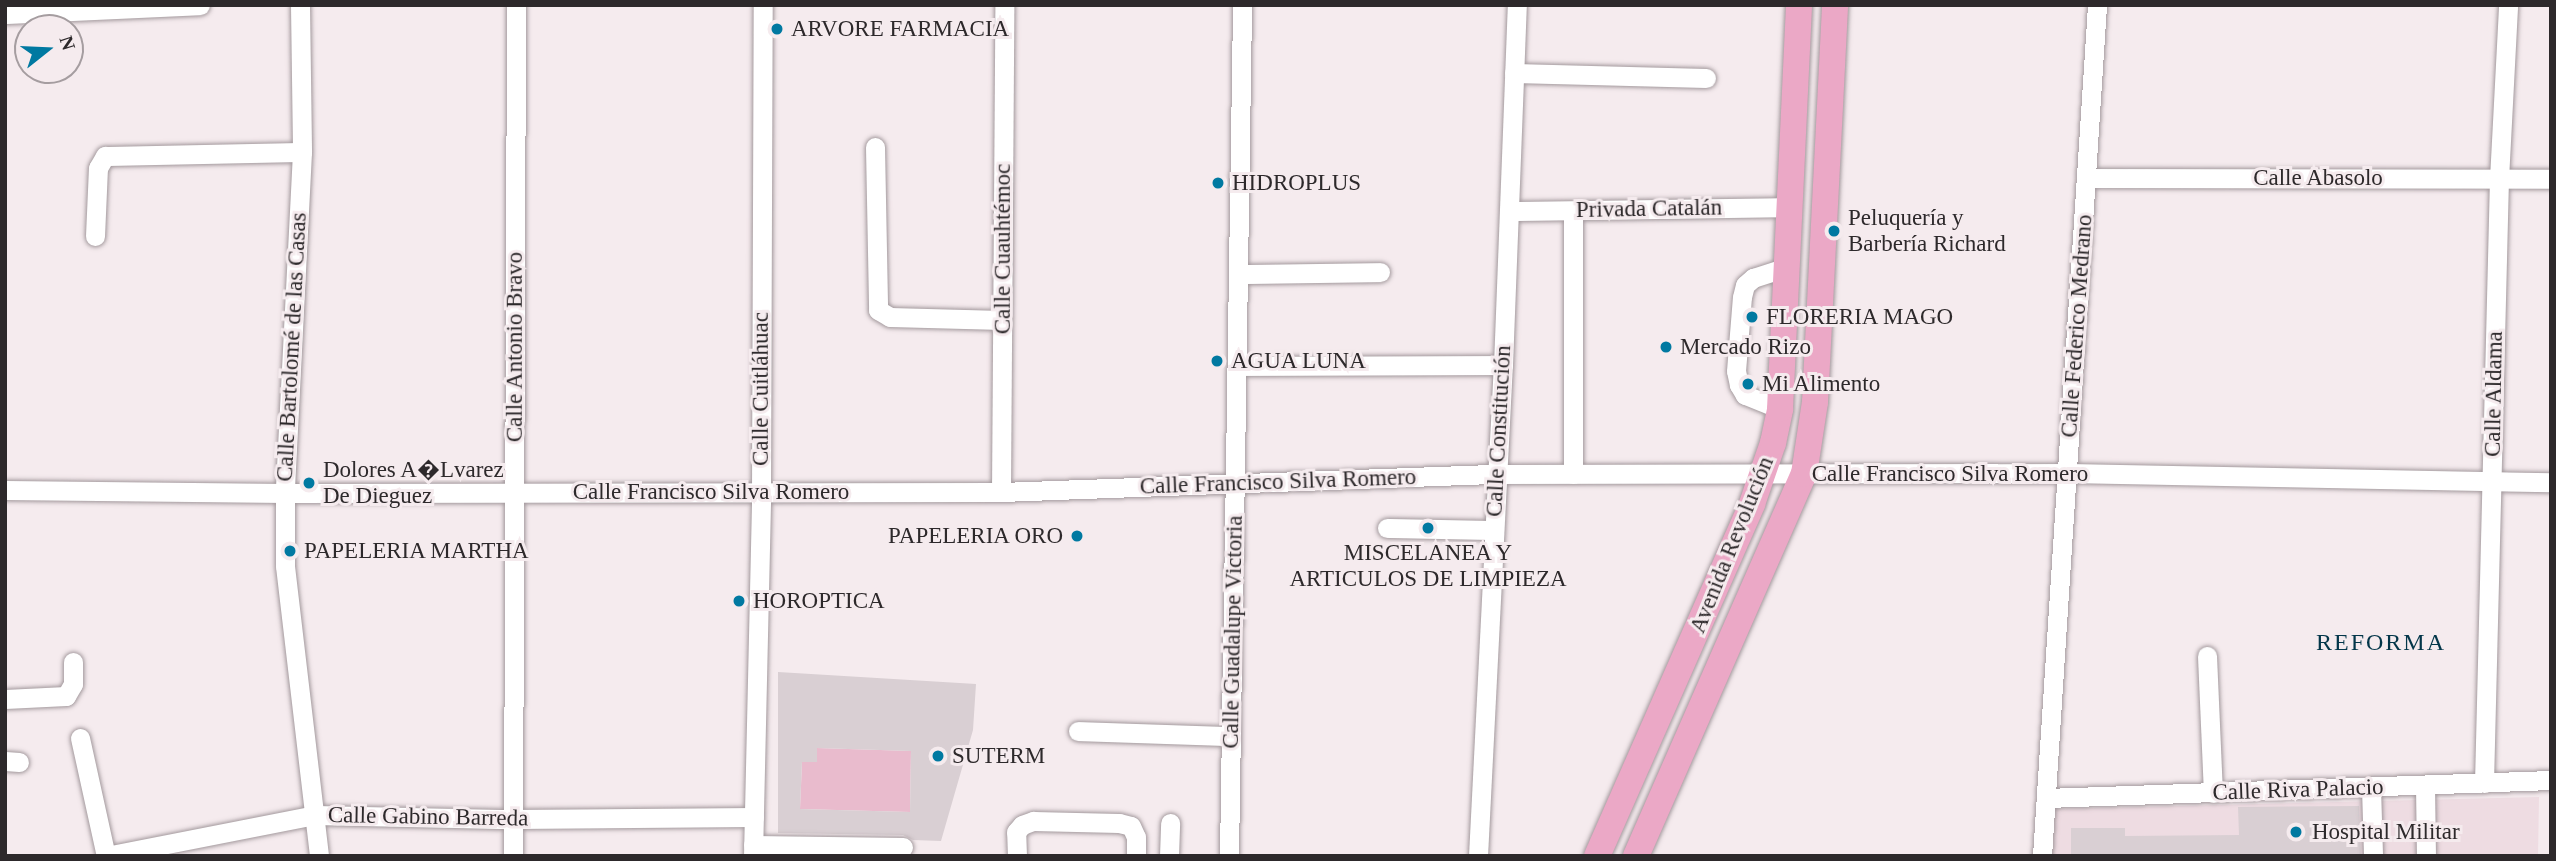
<!DOCTYPE html>
<meta charset="utf-8">
<style>
body{margin:0}
#map{position:relative;width:2556px;height:861px;overflow:hidden;background:#f5ebee;font-family:"Times New Roman",serif}
div>[style]{position:absolute}
[style*='--x']{left:calc(var(--x)*1px);top:calc(var(--y)*1px);width:calc(var(--w)*1px);rotate:calc(var(--a)*1deg)}
.built>*{inset:0;background:#eedce2}
.green>*{inset:0;background:#e9bbcd}
.building>*{inset:0;background:#d9cfd3}
.roads{filter:drop-shadow(0 0 2px #a3999d) drop-shadow(0 0 2px #a3999d)}
.minor>*{height:19px;margin:-9.5px;padding:0 9.5px;transform-origin:9.5px;border-radius:9.5px;background:#fff}
.major>*{height:26px;margin:-13px;padding:0 13px;transform-origin:13px;border-radius:13px;background:#eba8c6}
.dots>*{width:19px;height:19px;translate:-50% -50%;box-sizing:border-box;border:4px solid #f5ebee;border-radius:50%}
span{translate:-50% -50%;white-space:nowrap;text-align:center;line-height:1.15;-webkit-text-stroke:6px #f5ebee;paint-order:stroke}
.poi-label{font-size:23px;color:#2d292b}
.left{translate:0 -50%;text-align:left}
.right{translate:-100% -50%;text-align:right}
.street-label{font-size:23px;color:#2d292b}
.neighbourhood-label{font-size:24px;color:#033649;letter-spacing:2px}
.frame{position:absolute;inset:0;border:7px solid #2d292b;pointer-events:none}
.north{position:absolute;left:14px;top:14px;width:70px;height:70px;box-sizing:border-box;background:#f5ebee;border:2px solid #a59da0;border-radius:50%;rotate:72deg;font-size:19px;font-weight:700;line-height:28px;text-align:center;color:#2d292b}
.north::after{content:'';display:block;margin:auto;width:24px;height:32px;background:#0079a1;clip-path:polygon(50% 0,100% 100%,50% 72%,0 100%)}
</style>
<div id="map">
<div class="built">
<i style="clip-path:polygon(2539px 797px,2538px 856px,2052px 856px,2054px 809px)"></i>
</div>
<div class="green">
<i style="clip-path:polygon(817px 748px,911px 751px,910px 812px,800px 809px,802px 762px,817px 762px)"></i>
</div>
<div class="building">
<i style="clip-path:polygon(evenodd,778px 672px,976px 684px,973px 730px,941px 841px,913px 840px,903px 835px,778px 833px,778px 672px,817px 748px,911px 751px,910px 812px,800px 809px,802px 762px,817px 762px,817px 748px)"></i>
<i style="clip-path:polygon(2359px 806px,2361px 855px,2071px 856px,2071px 828px,2125px 828px,2125px 836px,2239px 835px,2238px 807px)"></i>
</div>
<div class="roads">
<div class="minor">
<i style="--x:300;--y:5;--w:147;--a:89.2"></i>
<i style="--x:302;--y:152;--w:341;--a:92.9"></i>
<i style="--x:285;--y:493;--w:73;--a:90"></i>
<i style="--x:285;--y:566;--w:292;--a:83.3"></i>
<i style="--x:5;--y:14;--w:195;--a:-2.6"></i>
<i style="--x:1514;--y:73;--w:192;--a:1.5"></i>
<i style="--x:875;--y:147;--w:163;--a:88.9"></i>
<i style="--x:878;--y:310;--w:14;--a:30"></i>
<i style="--x:890;--y:317;--w:112;--a:1.5"></i>
<i style="--x:2086;--y:178;--w:465;--a:0.1"></i>
<i style="--x:1509;--y:211;--w:280;--a:-0.8"></i>
<i style="--x:1573;--y:211;--w:263;--a:90"></i>
<i style="--x:95;--y:236;--w:68;--a:-87.5"></i>
<i style="--x:98;--y:168;--w:14;--a:-60"></i>
<i style="--x:105;--y:156;--w:197;--a:-1.2"></i>
<i style="--x:1239;--y:274;--w:141;--a:-0.8"></i>
<i style="--x:1238;--y:366;--w:265;--a:-0.2"></i>
<i style="--x:1780;--y:409;--w:38;--a:-158"></i>
<i style="--x:1745;--y:395;--w:12;--a:-121"></i>
<i style="--x:1739;--y:385;--w:14;--a:-102"></i>
<i style="--x:1736;--y:371;--w:74;--a:-85.4"></i>
<i style="--x:1742;--y:297;--w:12;--a:-76"></i>
<i style="--x:1745;--y:285;--w:11;--a:-41"></i>
<i style="--x:1753;--y:278;--w:35;--a:-18"></i>
<i style="--x:5;--y:490;--w:280;--a:0.6"></i>
<i style="--x:285;--y:493;--w:716;--a:-0.08"></i>
<i style="--x:1001;--y:492;--w:496;--a:-2.1"></i>
<i style="--x:1497;--y:474;--w:571;--a:-0.1"></i>
<i style="--x:2068;--y:473;--w:483;--a:1.1"></i>
<i style="--x:1001;--y:492;--w:487;--a:-89.6"></i>
<i style="--x:1387;--y:528;--w:107;--a:1.1"></i>
<i style="--x:2207;--y:656;--w:137;--a:87.5"></i>
<i style="--x:5;--y:699;--w:61;--a:-2.8"></i>
<i style="--x:66;--y:696;--w:14;--a:-60"></i>
<i style="--x:73;--y:684;--w:22;--a:-90"></i>
<i style="--x:1078;--y:731;--w:153;--a:1.9"></i>
<i style="--x:80;--y:738;--w:121;--a:77.6"></i>
<i style="--x:5;--y:761;--w:14;--a:4"></i>
<i style="--x:2484;--y:783;--w:604;--a:-88.58"></i>
<i style="--x:2499;--y:179;--w:174;--a:-87"></i>
<i style="--x:2425;--y:785;--w:71;--a:89.2"></i>
<i style="--x:2371;--y:787;--w:69;--a:88.3"></i>
<i style="--x:2046;--y:798;--w:505;--a:-2.04"></i>
<i style="--x:753;--y:845;--w:150;--a:0.8"></i>
<i style="--x:106;--y:856;--w:213;--a:-11.1"></i>
<i style="--x:315;--y:815;--w:198;--a:1.2"></i>
<i style="--x:513;--y:819;--w:241;--a:-0.5"></i>
<i style="--x:513;--y:856;--w:851;--a:-89.8"></i>
<i style="--x:753;--y:856;--w:363;--a:-88.7"></i>
<i style="--x:761;--y:493;--w:488;--a:-89.8"></i>
<i style="--x:1017;--y:856;--w:24;--a:-92"></i>
<i style="--x:1016;--y:832;--w:9;--a:-49"></i>
<i style="--x:1022;--y:825;--w:12;--a:-20"></i>
<i style="--x:1033;--y:821;--w:86;--a:1.3"></i>
<i style="--x:1119;--y:823;--w:12;--a:14"></i>
<i style="--x:1131;--y:826;--w:12;--a:66"></i>
<i style="--x:1136;--y:837;--w:19;--a:90"></i>
<i style="--x:1169;--y:856;--w:33;--a:-88"></i>
<i style="--x:1229;--y:856;--w:851;--a:-89.12"></i>
<i style="--x:1478;--y:856;--w:492;--a:-87.1"></i>
<i style="--x:1503;--y:365;--w:360;--a:-87.8"></i>
<i style="--x:2042;--y:856;--w:853;--a:-86.3"></i>
</div>
<div class="major">
<i style="--x:1597;--y:856;--w:385;--a:-66.2"></i>
<i style="--x:1752;--y:504;--w:65;--a:-71"></i>
<i style="--x:1773;--y:443;--w:35;--a:-78"></i>
<i style="--x:1780;--y:409;--w:404;--a:-87.3"></i>
<i style="--x:1636;--y:856;--w:417;--a:-66.3"></i>
<i style="--x:1804;--y:474;--w:73;--a:-81.3"></i>
<i style="--x:1815;--y:402;--w:398;--a:-87.1"></i>
</div>
</div>
<div class="dots">
<i style="left:777px;top:29px;background:#0079a1"></i>
<i style="left:1218px;top:183px;background:#0079a1"></i>
<i style="left:1834px;top:231px;background:#0079a1"></i>
<i style="left:1752px;top:317px;background:#0079a1"></i>
<i style="left:1666px;top:347px;background:#0079a1"></i>
<i style="left:1217px;top:361px;background:#0079a1"></i>
<i style="left:1748px;top:384px;background:#0079a1"></i>
<i style="left:309px;top:483px;background:#0079a1"></i>
<i style="left:1428px;top:528px;background:#0079a1"></i>
<i style="left:1077px;top:536px;background:#0079a1"></i>
<i style="left:290px;top:551px;background:#0079a1"></i>
<i style="left:739px;top:601px;background:#0079a1"></i>
<i style="left:938px;top:756px;background:#0079a1"></i>
<i style="left:2296px;top:832px;background:#0079a1"></i>
</div>
<div class="poi-label">
<span class="left" style="left:791px;top:29px">ARVORE FARMACIA</span>
<span class="left" style="left:1232px;top:183px">HIDROPLUS</span>
<span class="left" style="left:1848px;top:231px">Peluquería y<br>Barbería Richard</span>
<span class="left" style="left:1766px;top:317px">FLORERIA MAGO</span>
<span class="left" style="left:1680px;top:347px">Mercado Rizo</span>
<span class="left" style="left:1231px;top:361px">AGUA LUNA</span>
<span class="left" style="left:1762px;top:384px">Mi Alimento</span>
<span class="left" style="left:323px;top:483px">Dolores A�Lvarez<br>De Dieguez</span>
<span class="right" style="left:1063px;top:536px">PAPELERIA ORO</span>
<span class="left" style="left:304px;top:551px">PAPELERIA MARTHA</span>
<span style="left:1428px;top:566px">MISCELANEA Y<br>ARTICULOS DE LIMPIEZA</span>
<span class="left" style="left:753px;top:601px">HOROPTICA</span>
<span class="left" style="left:952px;top:756px">SUTERM</span>
<span class="left" style="left:2312px;top:832px">Hospital Militar</span>
</div>
<div class="street-label">
<span style="left:2318px;top:178px">Calle Abasolo</span>
<span style="left:1649px;top:209px;rotate:-1deg">Privada Catalán</span>
<span style="left:1003px;top:249px;rotate:-90deg">Calle Cuauhtémoc</span>
<span style="left:2077px;top:326px;rotate:-86deg">Calle Federico Medrano</span>
<span style="left:292px;top:347px;rotate:-87deg">Calle Bartolomé de las Casas</span>
<span style="left:515px;top:347px;rotate:-90deg">Calle Antonio Bravo</span>
<span style="left:761px;top:389px;rotate:-90deg">Calle Cuitláhuac</span>
<span style="left:2494px;top:394px;rotate:-89deg">Calle Aldama</span>
<span style="left:1499px;top:431px;rotate:-87deg">Calle Constitución</span>
<span style="left:1950px;top:474px">Calle Francisco Silva Romero</span>
<span style="left:1278px;top:482px;rotate:-2deg">Calle Francisco Silva Romero</span>
<span style="left:711px;top:492px">Calle Francisco Silva Romero</span>
<span style="left:1732px;top:545px;rotate:-68deg">Avenida Revolución</span>
<span style="left:1233px;top:632px;rotate:-89deg">Calle Guadalupe Victoria</span>
<span style="left:2298px;top:790px;rotate:-2deg">Calle Riva Palacio</span>
<span style="left:428px;top:817px;rotate:1deg">Calle Gabino Barreda</span>
</div>
<div class="neighbourhood-label">
<span style="left:2381px;top:643px">REFORMA</span>
</div>
<div class="frame"></div>
<div class="north">N</div>
</div>
